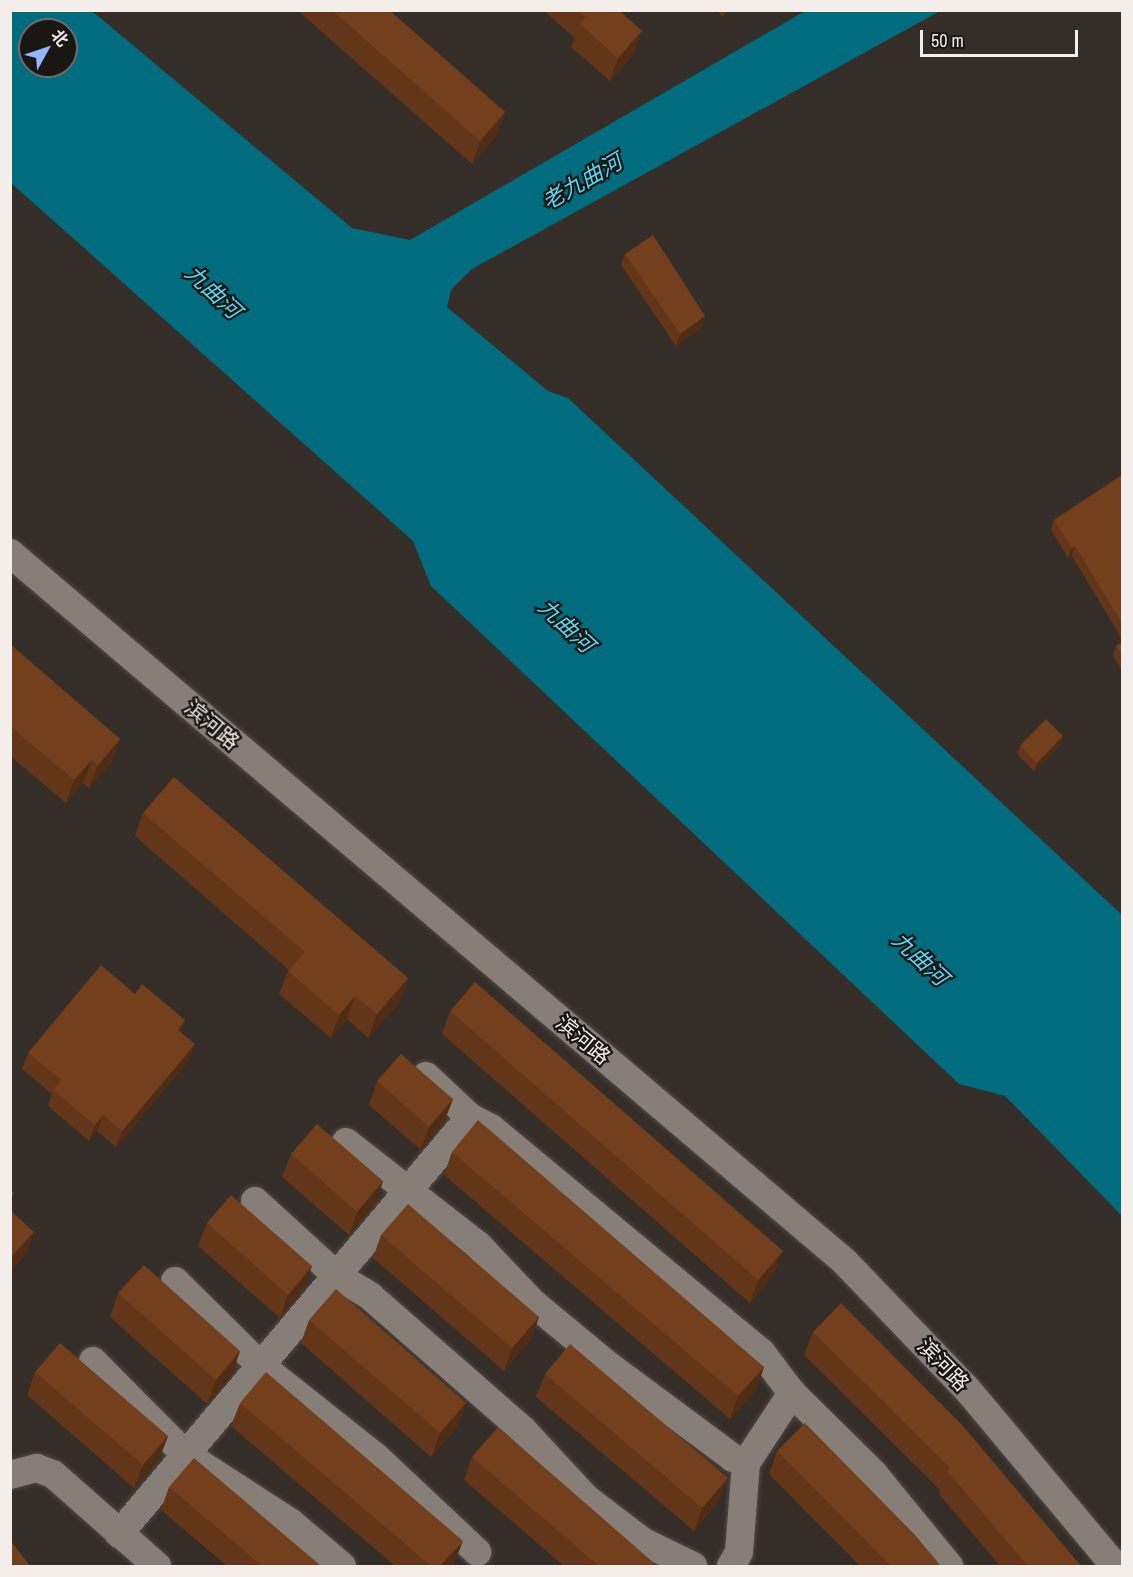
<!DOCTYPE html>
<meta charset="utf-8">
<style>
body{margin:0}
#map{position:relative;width:1133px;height:1577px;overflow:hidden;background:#352d28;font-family:"Archivo Narrow","Noto Sans SC",sans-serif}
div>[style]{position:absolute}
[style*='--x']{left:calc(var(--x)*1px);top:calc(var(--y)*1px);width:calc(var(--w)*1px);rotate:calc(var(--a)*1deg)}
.water>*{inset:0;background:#006c7e}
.roads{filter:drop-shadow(0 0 2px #514944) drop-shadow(0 0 2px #514944)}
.minor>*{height:28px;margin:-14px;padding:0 14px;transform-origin:14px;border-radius:14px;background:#887e78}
.wall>*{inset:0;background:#633619}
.shaded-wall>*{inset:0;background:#502c14}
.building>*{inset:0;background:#733f1d}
span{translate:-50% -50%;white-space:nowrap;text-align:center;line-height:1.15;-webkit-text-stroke:4.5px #1a1614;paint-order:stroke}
.street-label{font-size:21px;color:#f4eeea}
.water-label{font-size:22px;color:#59d8f2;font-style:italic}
.frame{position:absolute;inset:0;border:12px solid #f4eeea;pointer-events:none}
.north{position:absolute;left:18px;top:18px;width:60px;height:60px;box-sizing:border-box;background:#1a1614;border:2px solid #716c6a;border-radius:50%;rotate:50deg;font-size:16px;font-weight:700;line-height:24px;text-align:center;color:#f4eeea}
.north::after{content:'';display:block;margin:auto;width:21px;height:27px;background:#93b7fd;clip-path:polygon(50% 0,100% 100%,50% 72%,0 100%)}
.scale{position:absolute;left:920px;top:30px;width:158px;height:27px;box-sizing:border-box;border:3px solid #f4eeea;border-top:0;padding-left:8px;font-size:18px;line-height:21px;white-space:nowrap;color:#f4eeea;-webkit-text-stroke:4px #1a1614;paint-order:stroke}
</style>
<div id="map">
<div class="water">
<i style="clip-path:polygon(evenodd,11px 10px,92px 11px,352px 228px,410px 240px,805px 11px,940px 11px,472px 269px,451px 290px,447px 307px,548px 391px,568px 398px,1122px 915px,1122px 1216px,1005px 1096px,959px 1084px,431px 586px,413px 541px,11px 183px,11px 10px,30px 30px,66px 30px,66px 66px,30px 66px,30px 30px)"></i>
</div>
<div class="roads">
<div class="minor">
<i style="--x:10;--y:553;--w:1095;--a:40.33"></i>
<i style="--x:845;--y:1262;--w:176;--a:46.2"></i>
<i style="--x:967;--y:1389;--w:231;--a:50.1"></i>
<i style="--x:426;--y:1076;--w:60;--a:43"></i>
<i style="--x:470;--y:1117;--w:24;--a:28"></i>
<i style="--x:491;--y:1128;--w:351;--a:39.7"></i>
<i style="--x:761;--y:1352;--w:51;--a:52.9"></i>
<i style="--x:792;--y:1393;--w:115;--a:44.6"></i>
<i style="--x:874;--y:1474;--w:119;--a:50.8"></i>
<i style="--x:346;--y:1142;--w:167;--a:38"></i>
<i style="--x:478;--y:1245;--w:80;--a:46.5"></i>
<i style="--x:533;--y:1303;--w:97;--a:39.6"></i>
<i style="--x:608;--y:1365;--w:156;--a:36.6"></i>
<i style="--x:733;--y:1458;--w:14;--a:21"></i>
<i style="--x:255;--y:1201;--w:111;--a:42.4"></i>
<i style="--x:337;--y:1276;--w:39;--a:31"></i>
<i style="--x:370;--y:1296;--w:203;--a:41.2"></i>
<i style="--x:523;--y:1430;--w:93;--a:47.2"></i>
<i style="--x:586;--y:1498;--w:71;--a:37.5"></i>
<i style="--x:642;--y:1541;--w:57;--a:26.1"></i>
<i style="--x:175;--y:1281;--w:120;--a:44.7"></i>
<i style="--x:260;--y:1365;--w:148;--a:38.4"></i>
<i style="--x:376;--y:1457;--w:139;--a:43.2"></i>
<i style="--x:93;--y:1361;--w:131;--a:45.3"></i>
<i style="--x:185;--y:1454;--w:125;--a:32.9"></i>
<i style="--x:290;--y:1522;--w:68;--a:40.2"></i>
<i style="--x:10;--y:1475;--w:28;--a:-15"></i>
<i style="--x:37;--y:1468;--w:17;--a:21"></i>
<i style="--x:53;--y:1474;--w:139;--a:41.5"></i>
<i style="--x:119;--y:1534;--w:545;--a:-49.91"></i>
<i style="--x:731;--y:1566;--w:16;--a:-60"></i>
<i style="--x:739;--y:1552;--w:89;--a:-85.5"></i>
<i style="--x:746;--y:1463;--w:84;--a:-56.7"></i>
</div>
</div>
<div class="wall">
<i style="clip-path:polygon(297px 10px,389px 10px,505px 112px,497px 135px,472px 164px)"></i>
<i style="clip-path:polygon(543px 10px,619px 10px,634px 54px,610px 81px,571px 47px,575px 38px)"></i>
<i style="clip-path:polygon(716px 10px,729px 10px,723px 17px)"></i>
<i style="clip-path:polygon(625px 254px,705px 316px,701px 328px,676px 346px,621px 265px)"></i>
<i style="clip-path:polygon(1122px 475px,1122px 639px,1072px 556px,1068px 558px,1051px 530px,1054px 520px)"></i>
<i style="clip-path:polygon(1122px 642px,1122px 670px,1113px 656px,1116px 646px)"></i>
<i style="clip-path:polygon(10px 644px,120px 739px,112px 762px,89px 788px,83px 783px,66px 803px,10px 756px)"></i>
<i style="clip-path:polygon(1060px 745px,1034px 771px,1017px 754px,1020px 746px)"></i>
<i style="clip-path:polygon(143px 813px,408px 978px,400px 1001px,368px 1038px,347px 1019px,331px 1038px,279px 994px,288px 971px,289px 970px,135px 836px)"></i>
<i style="clip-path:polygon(135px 994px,185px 1020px,181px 1032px,189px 1060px,116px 1147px,97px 1131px,89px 1141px,48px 1106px,52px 1094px,22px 1069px,28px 1053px)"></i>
<i style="clip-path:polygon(450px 1011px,783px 1251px,774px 1274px,750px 1303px,442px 1034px)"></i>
<i style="clip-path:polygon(377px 1081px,453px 1099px,444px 1122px,421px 1150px,369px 1105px)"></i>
<i style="clip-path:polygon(452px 1152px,764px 1367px,756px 1390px,730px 1419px,444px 1175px)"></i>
<i style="clip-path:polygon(291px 1154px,383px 1181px,375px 1204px,349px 1235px,282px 1177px)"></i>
<i style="clip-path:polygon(207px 1223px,312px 1266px,303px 1289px,280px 1318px,198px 1246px)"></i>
<i style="clip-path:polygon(381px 1235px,539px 1317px,530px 1341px,504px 1371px,373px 1258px)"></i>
<i style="clip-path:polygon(118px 1293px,240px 1351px,232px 1374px,207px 1404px,110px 1317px)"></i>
<i style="clip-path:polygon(309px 1320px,466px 1403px,458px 1426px,431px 1457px,301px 1343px)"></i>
<i style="clip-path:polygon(813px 1332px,1081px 1566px,1000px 1566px,939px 1494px,940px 1490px,804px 1355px)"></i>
<i style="clip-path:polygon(35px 1372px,168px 1436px,159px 1459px,134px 1488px,27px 1395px)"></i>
<i style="clip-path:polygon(545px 1374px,719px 1501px,694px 1531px,536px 1397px)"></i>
<i style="clip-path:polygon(240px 1403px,454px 1564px,452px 1566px,395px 1566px,231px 1426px)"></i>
<i style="clip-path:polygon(777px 1451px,941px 1566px,860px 1566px,769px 1474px)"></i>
<i style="clip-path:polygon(472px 1457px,653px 1566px,564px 1566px,464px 1480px)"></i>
<i style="clip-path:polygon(169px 1487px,321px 1566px,227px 1566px,161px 1510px)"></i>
</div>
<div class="shaded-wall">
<i style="clip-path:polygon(725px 10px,729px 10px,723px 17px)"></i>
<i style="clip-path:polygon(642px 31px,634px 54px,610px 81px,618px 58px)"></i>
<i style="clip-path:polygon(505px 112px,497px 135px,472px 164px,480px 141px)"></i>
<i style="clip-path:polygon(705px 316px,701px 328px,676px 346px,680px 334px)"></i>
<i style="clip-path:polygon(1075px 546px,1072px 556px,1068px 558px,1072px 548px)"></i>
<i style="clip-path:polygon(1063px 736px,1060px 745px,1034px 771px,1037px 763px)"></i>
<i style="clip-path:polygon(120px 739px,112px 762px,89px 788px,98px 765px)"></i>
<i style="clip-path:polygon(92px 760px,83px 783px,66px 803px,74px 780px)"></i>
<i style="clip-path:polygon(408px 978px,400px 1001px,368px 1038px,377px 1014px)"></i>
<i style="clip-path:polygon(355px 996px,347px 1019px,331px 1038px,339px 1015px)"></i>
<i style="clip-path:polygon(185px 1020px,179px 1036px,178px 1030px)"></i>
<i style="clip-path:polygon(195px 1044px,189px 1060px,116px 1147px,122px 1131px)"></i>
<i style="clip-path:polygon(453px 1099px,444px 1122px,421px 1150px,429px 1127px)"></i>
<i style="clip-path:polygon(103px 1115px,97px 1131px,89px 1141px,95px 1125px)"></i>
<i style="clip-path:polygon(383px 1181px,375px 1204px,349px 1235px,357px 1212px)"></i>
<i style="clip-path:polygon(34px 1232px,26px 1255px,10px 1272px,10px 1258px)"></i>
<i style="clip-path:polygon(783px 1251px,774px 1274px,750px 1303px,758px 1280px)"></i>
<i style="clip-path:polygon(312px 1266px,303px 1289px,280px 1318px,288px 1295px)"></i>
<i style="clip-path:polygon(539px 1317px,530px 1341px,504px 1371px,512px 1348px)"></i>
<i style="clip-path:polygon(240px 1351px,232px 1374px,207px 1404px,216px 1380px)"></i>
<i style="clip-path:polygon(764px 1367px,756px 1390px,730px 1419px,738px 1396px)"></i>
<i style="clip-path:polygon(466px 1403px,458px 1426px,431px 1457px,440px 1433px)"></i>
<i style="clip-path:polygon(168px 1436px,159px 1459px,134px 1488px,143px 1465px)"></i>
<i style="clip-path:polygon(728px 1478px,719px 1501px,694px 1531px,702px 1508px)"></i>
<i style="clip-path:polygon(463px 1541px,454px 1564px,452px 1566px,440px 1566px)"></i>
</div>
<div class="building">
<i style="clip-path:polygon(332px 10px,389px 10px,505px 112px,480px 141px)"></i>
<i style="clip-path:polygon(578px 10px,619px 10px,642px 31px,618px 58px,580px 24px,586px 17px)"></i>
<i style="clip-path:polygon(653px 235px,705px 316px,680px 334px,625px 254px)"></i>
<i style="clip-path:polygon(1122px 475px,1122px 623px,1075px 546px,1072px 548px,1054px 520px)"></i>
<i style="clip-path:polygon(1122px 642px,1122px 655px,1116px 646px)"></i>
<i style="clip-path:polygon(10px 644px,120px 739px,98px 765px,92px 760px,74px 780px,10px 726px)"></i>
<i style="clip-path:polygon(1046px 719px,1063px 736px,1037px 763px,1020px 746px)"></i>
<i style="clip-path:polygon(174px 777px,408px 978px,377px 1014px,355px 996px,339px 1015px,288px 971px,305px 952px,143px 813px)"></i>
<i style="clip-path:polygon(101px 965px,135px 994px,142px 984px,185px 1020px,178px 1030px,195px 1044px,122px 1131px,103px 1115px,95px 1125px,53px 1090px,61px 1080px,28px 1053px)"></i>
<i style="clip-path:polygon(475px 982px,783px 1251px,758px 1280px,450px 1011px)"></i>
<i style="clip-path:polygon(401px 1054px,453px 1099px,429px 1127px,377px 1081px)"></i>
<i style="clip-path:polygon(478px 1120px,764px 1367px,738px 1396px,452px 1152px)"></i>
<i style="clip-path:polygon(317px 1124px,383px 1181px,357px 1212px,291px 1154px)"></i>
<i style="clip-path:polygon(10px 1190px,14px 1193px,10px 1198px)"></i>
<i style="clip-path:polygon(231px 1195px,312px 1266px,288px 1295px,207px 1223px)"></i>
<i style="clip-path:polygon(408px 1204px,539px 1317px,512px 1348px,381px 1235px)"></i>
<i style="clip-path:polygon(10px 1210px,34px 1232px,10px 1258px)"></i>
<i style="clip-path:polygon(144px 1265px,240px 1351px,216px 1380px,118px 1293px)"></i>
<i style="clip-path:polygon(336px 1289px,466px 1403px,440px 1433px,309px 1320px)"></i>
<i style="clip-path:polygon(841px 1303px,963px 1426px,1081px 1566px,1028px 1566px,947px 1471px,950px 1468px,813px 1332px)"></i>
<i style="clip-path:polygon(60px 1343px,168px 1436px,143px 1465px,35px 1372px)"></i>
<i style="clip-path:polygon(570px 1344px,728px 1478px,702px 1508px,545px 1374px)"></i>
<i style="clip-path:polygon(266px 1372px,463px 1541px,440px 1566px,431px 1566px,240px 1403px)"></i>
<i style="clip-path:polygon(805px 1423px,915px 1535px,941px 1566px,891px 1566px,777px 1451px)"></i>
<i style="clip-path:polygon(498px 1427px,654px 1563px,652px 1566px,599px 1566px,472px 1457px)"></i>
<i style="clip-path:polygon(194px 1458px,321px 1566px,262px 1566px,169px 1487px)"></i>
<i style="clip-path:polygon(10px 1540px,11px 1541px,30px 1566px,10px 1566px)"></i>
</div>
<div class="street-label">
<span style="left:212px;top:725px;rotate:40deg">滨河路</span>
<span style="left:583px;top:1040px;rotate:40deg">滨河路</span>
<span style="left:943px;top:1365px;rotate:46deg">滨河路</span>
</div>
<div class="water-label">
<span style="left:582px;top:182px;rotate:-30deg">老九曲河</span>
<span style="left:213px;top:292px;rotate:43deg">九曲河</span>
<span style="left:566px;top:626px;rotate:43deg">九曲河</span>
<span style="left:920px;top:959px;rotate:43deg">九曲河</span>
</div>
<div class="frame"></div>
<div class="north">北</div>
<div class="scale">50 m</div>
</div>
